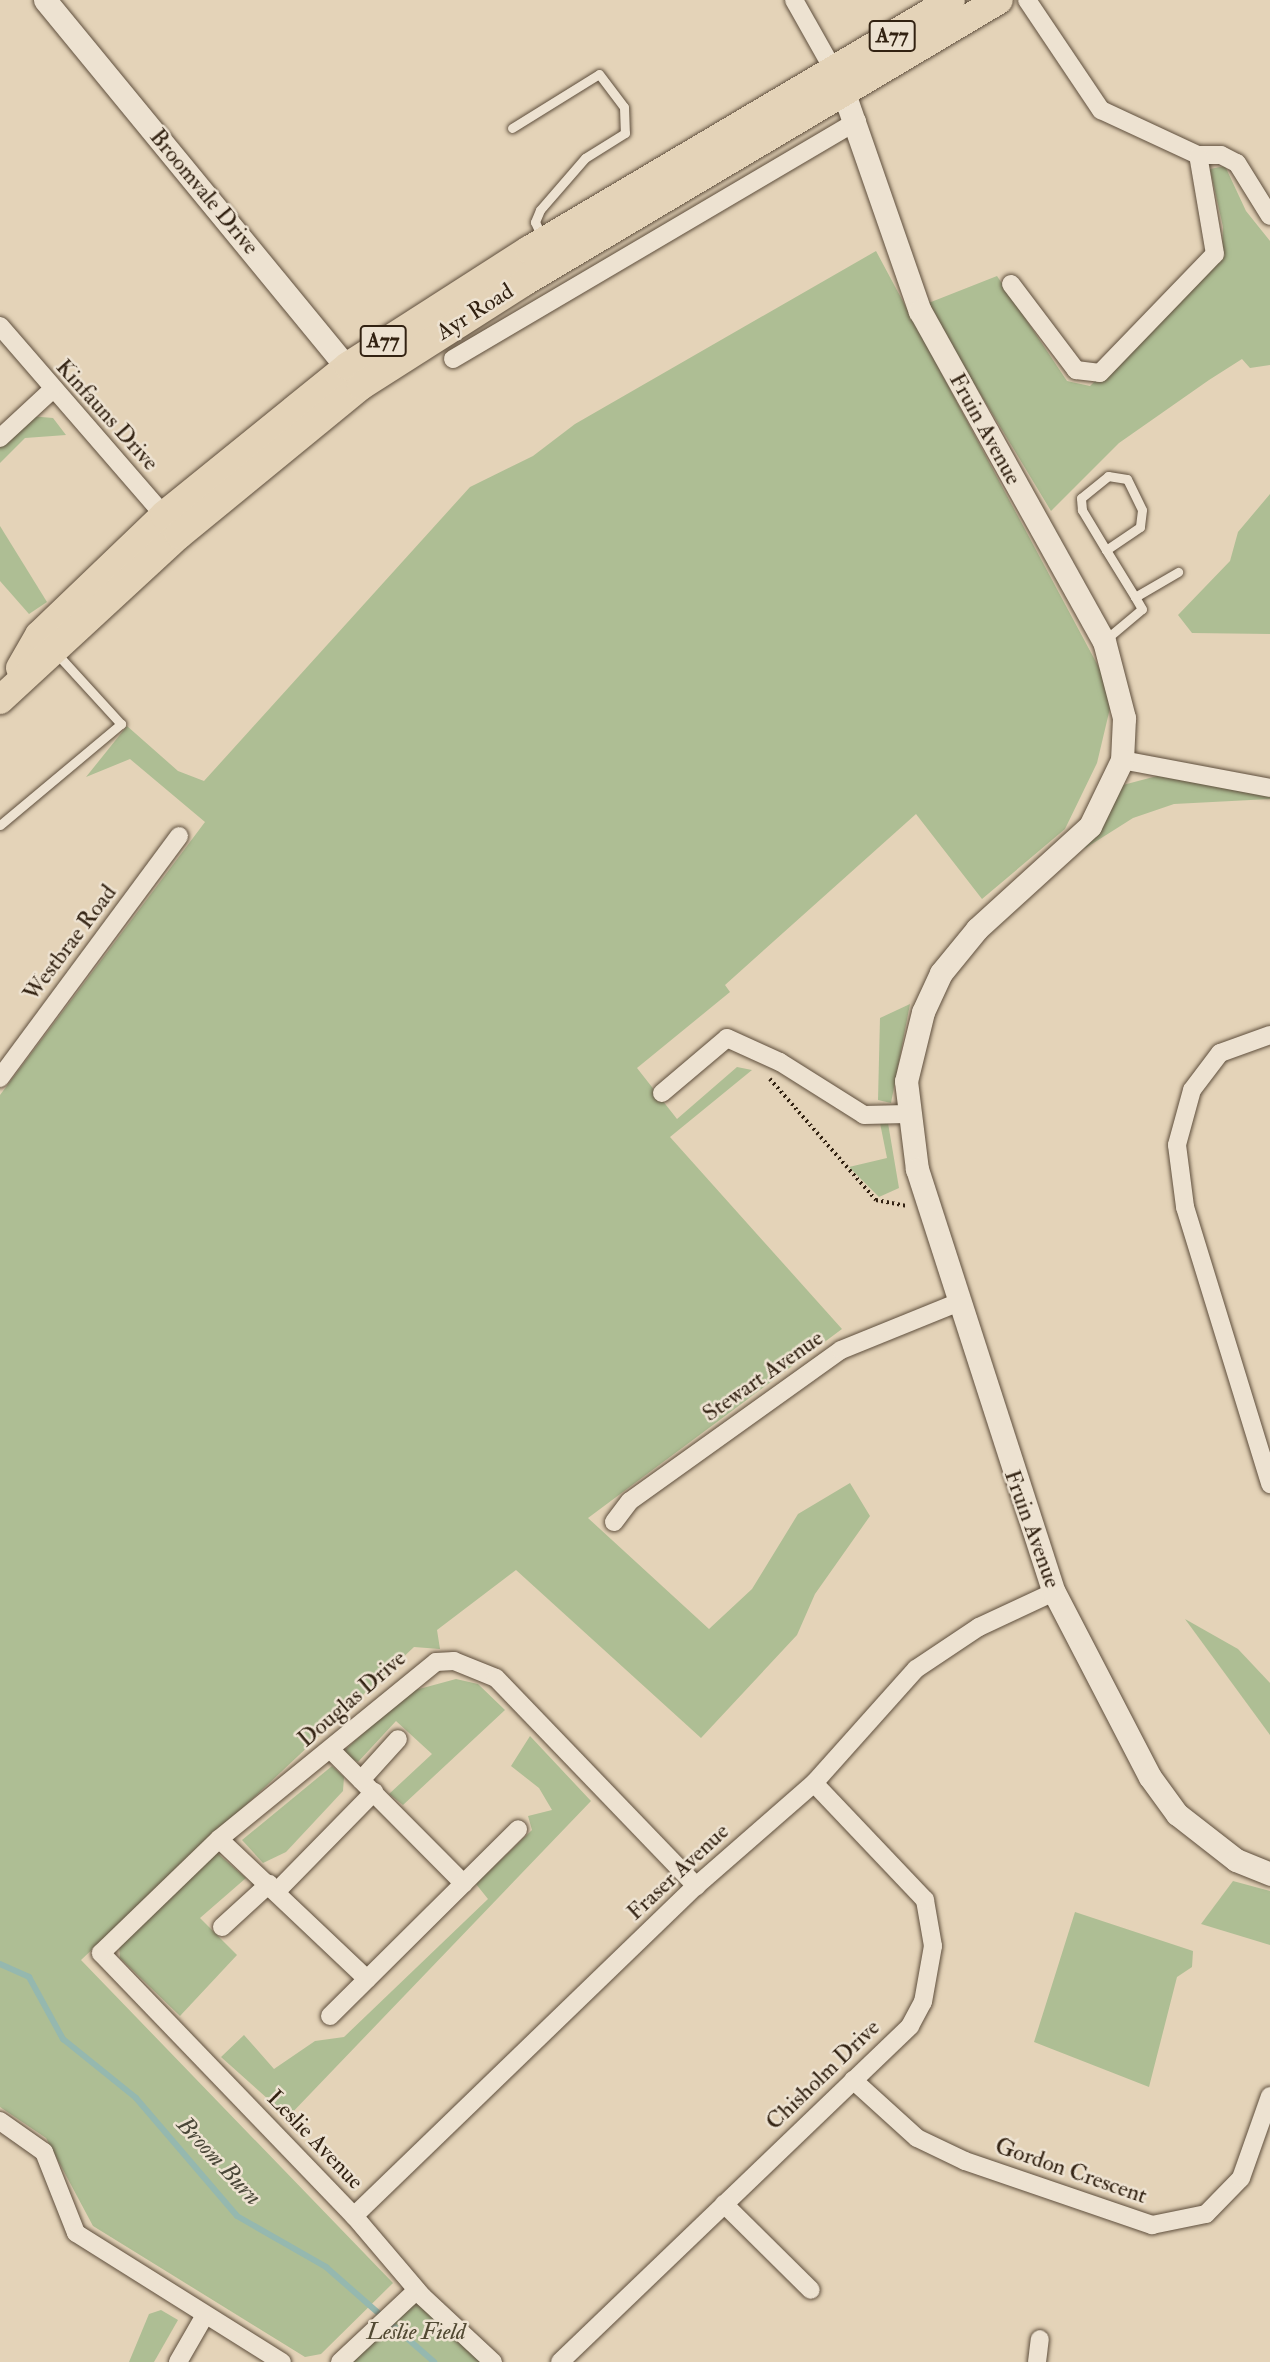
<!DOCTYPE html>
<style>
body{margin:0}
#map{position:relative;width:1270px;height:2362px;overflow:hidden;background:#e4d3b8;font-family:"IM FELL Double Pica",serif}
div>[style]{position:absolute}
[style*='--x']{left:calc(var(--x)*1px);top:calc(var(--y)*1px);width:calc(var(--w)*1px);rotate:calc(var(--a)*1deg)}
.green>*{inset:0;background:#aebe94}
.stream>*{height:6px;margin:-3px;padding:0 3px;transform-origin:3px;border-radius:3px;background:#95b8af}
.path>*{height:3.5px;margin-top:-1.75px;transform-origin:0;background:repeating-linear-gradient(90deg,#322212 0 2px,transparent 0 5.5px)}
.roads{filter:drop-shadow(0 0 2px #5e4e3c) drop-shadow(0 0 2px #5e4e3c)}
.service>*{height:9px;margin:-4.5px;padding:0 4.5px;transform-origin:4.5px;border-radius:4.5px;background:#ede2d1}
.minor>*{height:18px;margin:-9px;padding:0 9px;transform-origin:9px;border-radius:9px;background:#ede2d1}
.tertiary>*{height:23px;margin:-11.5px;padding:0 11.5px;transform-origin:11.5px;border-radius:11.5px;background:#ede2d1}
.primary>*{height:28px;margin:-14px;padding:0 14px;transform-origin:14px;border-radius:14px;background:#e4d3b8}
span{translate:-50% -50%;white-space:nowrap;text-align:center;line-height:1.15;-webkit-text-stroke:5px #ede2d1;paint-order:stroke}
.shield-label span{padding:2px 5px;background:#ede2d1;border:2px solid;border-radius:5px;-webkit-text-stroke-width:0}
.shield-label{font-size:21px;color:#322212;font-weight:700}
.street-label{font-size:23px;color:#322212}
.park-label{font-size:23px;color:#514932;font-style:italic}
.water-label{font-size:24px;color:#4b4839;font-style:italic}
</style>
<div id="map">
<div class="green">
<i style="clip-path:polygon(1225px 166px,1246px 211px,1270px 241px,1270px 365px,1250px 368px,1242px 359px,1209px 380px,1119px 443px,1051px 511px,926px 304px,997px 276px,1067px 381px,1090px 386px,1222px 257px,1223px 227px,1210px 169px)"></i>
<i style="clip-path:polygon(876px 251px,1104px 677px,1111px 704px,1097px 763px,1065px 829px,982px 899px,916px 814px,725px 985px,730px 992px,637px 1068px,677px 1119px,737px 1067px,752px 1070px,670px 1137px,842px 1329px,588px 1518px,709px 1629px,752px 1589px,798px 1514px,850px 1483px,870px 1516px,815px 1594px,797px 1635px,701px 1738px,516px 1570px,437px 1630px,440px 1649px,414px 1647px,81px 1960px,393px 2283px,321px 2354px,305px 2357px,93px 2226px,46px 2138px,0 2107px,0 1095px,205px 822px,130px 759px,86px 777px,127px 726px,178px 771px,204px 781px,470px 487px,533px 456px,575px 424px)"></i>
<i style="clip-path:polygon(30px 416px,53px 418px,66px 435px,25px 438px,0 463px,0 446px)"></i>
<i style="clip-path:polygon(1270px 494px,1270px 634px,1192px 633px,1178px 615px,1230px 561px,1238px 532px)"></i>
<i style="clip-path:polygon(0 526px,47px 602px,29px 614px,0 581px)"></i>
<i style="clip-path:polygon(1157px 776px,1270px 796px,1270px 799px,1174px 804px,1133px 818px,1084px 849px,1123px 785px)"></i>
<i style="clip-path:polygon(910px 1004px,891px 1103px,878px 1100px,880px 1018px)"></i>
<i style="clip-path:polygon(880px 1123px,888px 1123px,899px 1188px,879px 1197px,849px 1167px,887px 1158px)"></i>
<i style="clip-path:polygon(1185px 1619px,1238px 1649px,1270px 1683px,1270px 1735px)"></i>
<i style="clip-path:polygon(456px 1679px,478px 1684px,505px 1710px,403px 1805px,389px 1794px,432px 1754px,396px 1721px,358px 1762px,345px 1755px,346px 1749px,408px 1692px)"></i>
<i style="clip-path:polygon(530px 1736px,591px 1801px,288px 2117px,221px 2057px,244px 2035px,274px 2069px,315px 2041px,344px 2037px,488px 1899px,476px 1884px,532px 1830px,528px 1816px,552px 1810px,539px 1788px,511px 1766px)"></i>
<i style="clip-path:polygon(332px 1766px,344px 1777px,343px 1791px,286px 1852px,263px 1863px,242px 1840px)"></i>
<i style="clip-path:polygon(217px 1853px,246px 1878px,200px 1918px,237px 1955px,180px 2016px,120px 1958px,119px 1943px)"></i>
<i style="clip-path:polygon(1233px 1881px,1270px 1891px,1270px 1945px,1201px 1924px)"></i>
<i style="clip-path:polygon(1075px 1912px,1193px 1951px,1192px 1967px,1177px 1977px,1149px 2087px,1034px 2042px)"></i>
<i style="clip-path:polygon(417px 2290px,494px 2362px,340px 2362px)"></i>
<i style="clip-path:polygon(161px 2310px,178px 2320px,154px 2362px,129px 2362px,149px 2314px)"></i>
</div>
<div class="stream">
<i style="--x:0;--y:1964;--w:32;--a:24"></i>
<i style="--x:29;--y:1977;--w:71;--a:61.3"></i>
<i style="--x:63;--y:2039;--w:94;--a:38.9"></i>
<i style="--x:136;--y:2098;--w:155;--a:49.4"></i>
<i style="--x:237;--y:2216;--w:103;--a:29.8"></i>
<i style="--x:326;--y:2267;--w:144;--a:41.3"></i>
</div>
<div class="path">
<i style="--x:770;--y:1079;--w:161;--a:48.8"></i>
<i style="--x:876;--y:1200;--w:31;--a:11"></i>
</div>
<div class="roads">
<div class="service">
<i style="--x:512;--y:128;--w:102;--a:-31.8"></i>
<i style="--x:599;--y:74;--w:41;--a:52.9"></i>
<i style="--x:624;--y:107;--w:26;--a:88"></i>
<i style="--x:625;--y:133;--w:47;--a:148"></i>
<i style="--x:585;--y:158;--w:69;--a:130.9"></i>
<i style="--x:540;--y:210;--w:13;--a:113"></i>
<i style="--x:535;--y:222;--w:17;--a:65"></i>
<i style="--x:1135;--y:597;--w:50;--a:-30.2"></i>
<i style="--x:1105;--y:640;--w:48;--a:-40"></i>
<i style="--x:1142;--y:609;--w:14;--a:-120"></i>
<i style="--x:1135;--y:597;--w:55;--a:-121.7"></i>
<i style="--x:1106;--y:550;--w:47;--a:-121"></i>
<i style="--x:1082;--y:510;--w:12;--a:-95"></i>
<i style="--x:1081;--y:498;--w:35;--a:-39"></i>
<i style="--x:1108;--y:476;--w:19;--a:9"></i>
<i style="--x:1127;--y:479;--w:34;--a:64"></i>
<i style="--x:1142;--y:510;--w:17;--a:97"></i>
<i style="--x:1140;--y:527;--w:41;--a:145.9"></i>
<i style="--x:0;--y:825;--w:158;--a:-39.9"></i>
<i style="--x:121;--y:724;--w:95;--a:-132.4"></i>
</div>
<div class="minor">
<i style="--x:794;--y:0;--w:81;--a:60.6"></i>
<i style="--x:1027;--y:0;--w:133;--a:56.1"></i>
<i style="--x:1101;--y:110;--w:107;--a:24.9"></i>
<i style="--x:1198;--y:155;--w:23;--a:0"></i>
<i style="--x:1221;--y:155;--w:18;--a:27"></i>
<i style="--x:1237;--y:163;--w:62;--a:58.1"></i>
<i style="--x:1011;--y:284;--w:108;--a:52.9"></i>
<i style="--x:1076;--y:370;--w:24;--a:7"></i>
<i style="--x:1100;--y:373;--w:165;--a:-46"></i>
<i style="--x:1215;--y:254;--w:100;--a:-99.7"></i>
<i style="--x:0;--y:326;--w:259;--a:49.1"></i>
<i style="--x:453;--y:359;--w:469;--a:-30.5"></i>
<i style="--x:0;--y:438;--w:69;--a:-42.7"></i>
<i style="--x:1122;--y:760;--w:151;--a:10.7"></i>
<i style="--x:1270;--y:1035;--w:53;--a:160.2"></i>
<i style="--x:1220;--y:1053;--w:46;--a:127.1"></i>
<i style="--x:1192;--y:1090;--w:57;--a:105.3"></i>
<i style="--x:1177;--y:1145;--w:63;--a:82.6"></i>
<i style="--x:1185;--y:1207;--w:290;--a:72.9"></i>
<i style="--x:0;--y:1078;--w:301;--a:-53.5"></i>
<i style="--x:662;--y:1093;--w:85;--a:-40.2"></i>
<i style="--x:727;--y:1038;--w:58;--a:24.4"></i>
<i style="--x:780;--y:1062;--w:99;--a:32.2"></i>
<i style="--x:864;--y:1115;--w:43;--a:-1.3"></i>
<i style="--x:614;--y:1522;--w:26;--a:-53"></i>
<i style="--x:630;--y:1501;--w:259;--a:-35.6"></i>
<i style="--x:841;--y:1350;--w:127;--a:-22.1"></i>
<i style="--x:332;--y:1751;--w:187;--a:45.2"></i>
<i style="--x:361;--y:1780;--w:55;--a:-47.9"></i>
<i style="--x:219;--y:1839;--w:204;--a:43.4"></i>
<i style="--x:277;--y:1891;--w:139;--a:-45.6"></i>
<i style="--x:222;--y:1927;--w:64;--a:-42.5"></i>
<i style="--x:330;--y:2016;--w:265;--a:-44.8"></i>
<i style="--x:853;--y:2080;--w:86;--a:42.2"></i>
<i style="--x:917;--y:2138;--w:53;--a:25.6"></i>
<i style="--x:965;--y:2161;--w:198;--a:18.9"></i>
<i style="--x:1152;--y:2225;--w:55;--a:-11.5"></i>
<i style="--x:1206;--y:2214;--w:50;--a:-45.8"></i>
<i style="--x:1241;--y:2178;--w:87;--a:-70.5"></i>
<i style="--x:0;--y:2121;--w:54;--a:35.2"></i>
<i style="--x:44;--y:2152;--w:87;--a:68.4"></i>
<i style="--x:76;--y:2233;--w:243;--a:32.1"></i>
<i style="--x:724;--y:2204;--w:122;--a:44.7"></i>
<i style="--x:354;--y:2216;--w:475;--a:-44"></i>
<i style="--x:696;--y:1886;--w:157;--a:-41.1"></i>
<i style="--x:814;--y:1783;--w:153;--a:-48.2"></i>
<i style="--x:916;--y:1669;--w:76;--a:-33.7"></i>
<i style="--x:979;--y:1627;--w:83;--a:-25"></i>
<i style="--x:178;--y:2362;--w:54;--a:-60.1"></i>
<i style="--x:340;--y:2362;--w:105;--a:-43.1"></i>
<i style="--x:493;--y:2362;--w:96;--a:-137.1"></i>
<i style="--x:423;--y:2297;--w:106;--a:-130.4"></i>
<i style="--x:354;--y:2216;--w:365;--a:-133.9"></i>
<i style="--x:101;--y:1953;--w:164;--a:-44"></i>
<i style="--x:219;--y:1839;--w:280;--a:-39.2"></i>
<i style="--x:436;--y:1662;--w:18;--a:-3"></i>
<i style="--x:454;--y:1661;--w:45;--a:22"></i>
<i style="--x:496;--y:1678;--w:289;--a:46.1"></i>
<i style="--x:560;--y:2362;--w:485;--a:-43.8"></i>
<i style="--x:910;--y:2026;--w:27;--a:-62"></i>
<i style="--x:923;--y:2002;--w:57;--a:-79.9"></i>
<i style="--x:933;--y:1946;--w:47;--a:-99.9"></i>
<i style="--x:925;--y:1900;--w:161;--a:-133.5"></i>
<i style="--x:1037;--y:2362;--w:23;--a:-83"></i>
</div>
<div class="tertiary">
<i style="--x:45;--y:0;--w:493;--a:50.6"></i>
<i style="--x:839;--y:79;--w:246;--a:70.8"></i>
<i style="--x:920;--y:311;--w:378;--a:60.9"></i>
<i style="--x:1104;--y:641;--w:80;--a:75.4"></i>
<i style="--x:1124;--y:718;--w:42;--a:92.7"></i>
<i style="--x:1122;--y:760;--w:73;--a:115.9"></i>
<i style="--x:1090;--y:826;--w:153;--a:137.7"></i>
<i style="--x:977;--y:929;--w:57;--a:129.3"></i>
<i style="--x:941;--y:973;--w:43;--a:114.8"></i>
<i style="--x:923;--y:1012;--w:71;--a:103.8"></i>
<i style="--x:906;--y:1081;--w:89;--a:82.9"></i>
<i style="--x:917;--y:1169;--w:445;--a:72.1"></i>
<i style="--x:1054;--y:1592;--w:208;--a:62.6"></i>
<i style="--x:1150;--y:1777;--w:46;--a:53.9"></i>
<i style="--x:1177;--y:1814;--w:75;--a:37.9"></i>
<i style="--x:1236;--y:1860;--w:37;--a:22"></i>
</div>
<div class="primary">
<i style="--x:20;--y:668;--w:38;--a:-60"></i>
<i style="--x:39;--y:635;--w:173;--a:-43.8"></i>
<i style="--x:164;--y:515;--w:237;--a:-39"></i>
<i style="--x:348;--y:366;--w:215;--a:-32.7"></i>
<i style="--x:529;--y:250;--w:490;--a:-30.6"></i>
<i style="--x:0;--y:700;--w:243;--a:-42.7"></i>
<i style="--x:179;--y:535;--w:235;--a:-39.3"></i>
<i style="--x:361;--y:386;--w:193;--a:-32.5"></i>
<i style="--x:524;--y:282;--w:552;--a:-30.7"></i>
</div>
</div>
<div class="shield-label">
<span style="left:892px;top:36px">A77</span>
<span style="left:383px;top:341px">A77</span>
</div>
<div class="street-label">
<span style="left:204px;top:192px;rotate:50deg">Broomvale Drive</span>
<span style="left:475px;top:312px;rotate:-32deg">Ayr Road</span>
<span style="left:107px;top:415px;rotate:48deg">Kinfauns Drive</span>
<span style="left:985px;top:429px;rotate:61deg">Fruin Avenue</span>
<span style="left:70px;top:943px;rotate:-53deg">Westbrae Road</span>
<span style="left:763px;top:1376px;rotate:-35deg">Stewart Avenue</span>
<span style="left:1032px;top:1529px;rotate:70deg">Fruin Avenue</span>
<span style="left:352px;top:1699px;rotate:-41deg">Douglas Drive</span>
<span style="left:678px;top:1872px;rotate:-43deg">Fraser Avenue</span>
<span style="left:823px;top:2075px;rotate:-44deg">Chisholm Drive</span>
<span style="left:315px;top:2140px;rotate:46deg">Leslie Avenue</span>
<span style="left:1071px;top:2171px;rotate:19deg">Gordon Crescent</span>
</div>
<div class="park-label">
<span style="left:416px;top:2332px">Leslie Field</span>
</div>
<div class="water-label">
<span style="left:219px;top:2161px;rotate:47deg">Broom Burn</span>
</div>
</div>
